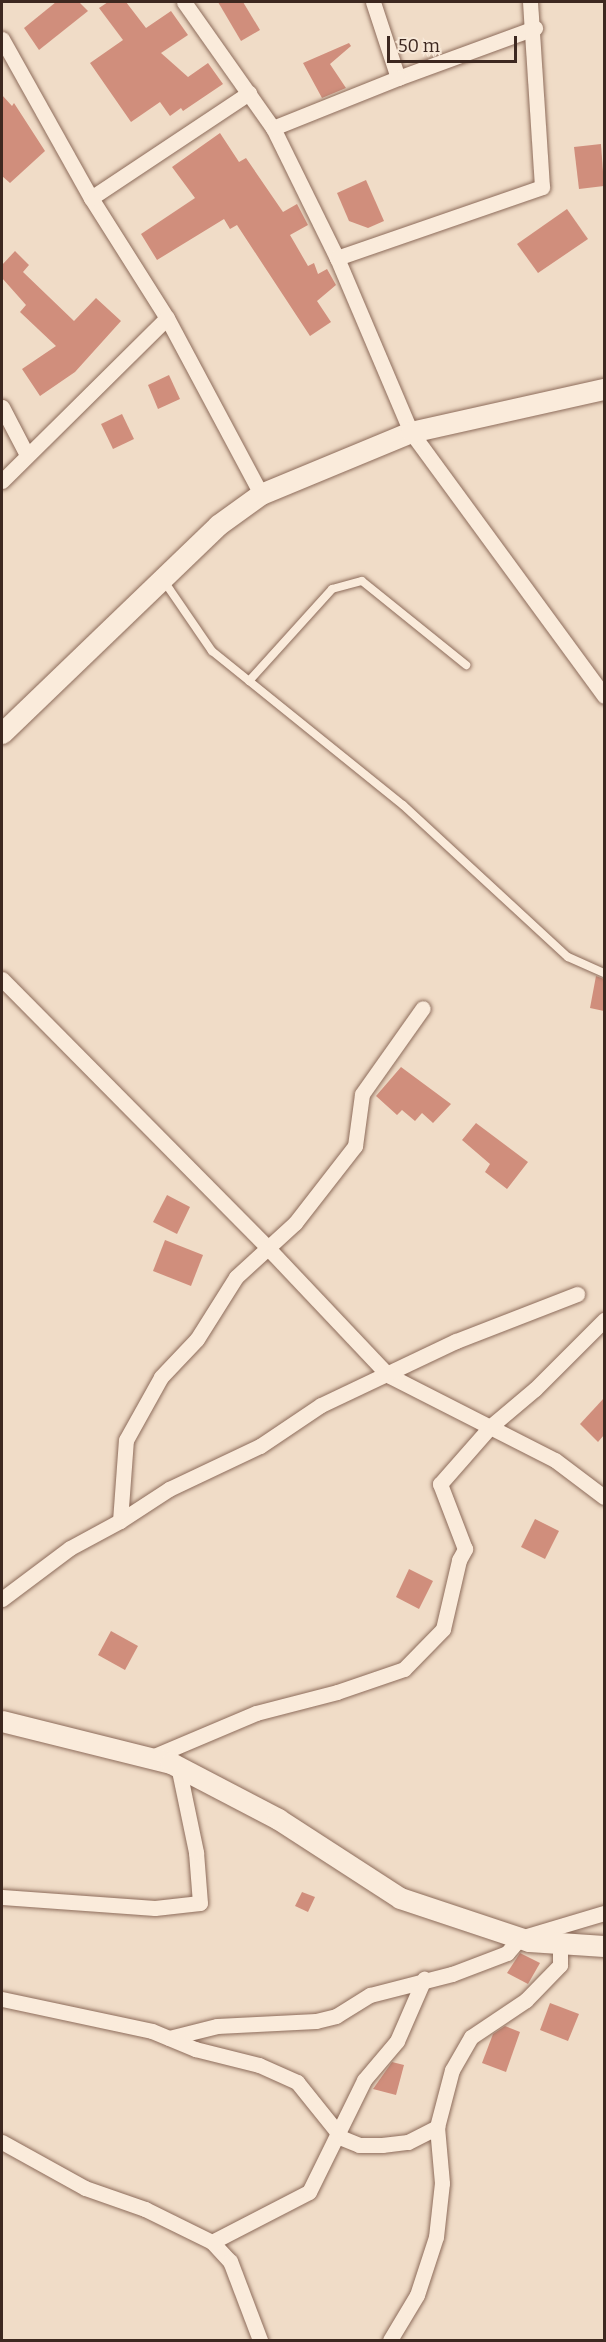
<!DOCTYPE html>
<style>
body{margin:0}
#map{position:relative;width:606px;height:2342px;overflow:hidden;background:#f0dcc7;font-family:Bitter,serif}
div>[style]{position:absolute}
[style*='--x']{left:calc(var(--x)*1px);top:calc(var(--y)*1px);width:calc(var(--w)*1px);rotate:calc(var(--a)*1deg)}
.building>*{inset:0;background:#d08e7c}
.roads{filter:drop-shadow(0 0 2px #8d6c5b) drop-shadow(0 0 2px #8d6c5b)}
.lane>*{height:8px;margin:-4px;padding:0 4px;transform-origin:4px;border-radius:4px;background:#faebdb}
.street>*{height:15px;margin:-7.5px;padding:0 7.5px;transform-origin:7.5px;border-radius:7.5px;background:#faebdb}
.secondary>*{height:21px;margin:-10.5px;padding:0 10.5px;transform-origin:10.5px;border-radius:10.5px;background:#faebdb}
span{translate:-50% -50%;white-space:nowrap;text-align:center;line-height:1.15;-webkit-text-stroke:6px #f7e8d7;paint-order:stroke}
.frame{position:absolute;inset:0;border:3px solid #3d2820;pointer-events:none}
.scale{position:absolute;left:387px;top:36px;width:130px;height:27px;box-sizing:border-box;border:3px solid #3d2820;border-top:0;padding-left:8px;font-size:18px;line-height:21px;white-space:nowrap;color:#3d2820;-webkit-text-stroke:4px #f7e8d7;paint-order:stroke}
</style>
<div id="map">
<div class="building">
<i style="clip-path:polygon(56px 2px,79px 2px,88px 11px,39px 50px,24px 28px)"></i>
<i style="clip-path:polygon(108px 2px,126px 2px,146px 28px,171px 11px,188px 35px,161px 53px,188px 77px,208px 63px,223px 84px,183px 111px,181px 108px,170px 116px,160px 102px,131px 122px,90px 63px,123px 40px,99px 8px)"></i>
<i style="clip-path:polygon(218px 2px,243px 2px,260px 30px,241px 41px)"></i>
<i style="clip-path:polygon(349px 43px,351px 46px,330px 64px,346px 88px,322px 98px,303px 63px)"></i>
<i style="clip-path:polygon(2px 95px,12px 106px,14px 103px,45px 151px,10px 183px,2px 176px)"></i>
<i style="clip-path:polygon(220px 133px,239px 162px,246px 158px,283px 212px,297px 204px,308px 225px,290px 235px,308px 266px,314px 263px,318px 274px,327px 269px,336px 285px,317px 301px,331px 322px,310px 336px,237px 225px,230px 229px,224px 219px,157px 260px,141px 234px,195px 198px,172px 167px)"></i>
<i style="clip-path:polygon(601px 144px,604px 186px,579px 189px,574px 147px)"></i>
<i style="clip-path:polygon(366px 180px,384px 221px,368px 228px,349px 221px,337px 193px)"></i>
<i style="clip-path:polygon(567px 209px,588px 239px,538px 273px,517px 244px)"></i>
<i style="clip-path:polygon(15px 251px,29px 265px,23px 272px,74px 321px,96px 298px,121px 321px,75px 372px,40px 396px,22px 369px,56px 346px,20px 312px,26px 305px,2px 278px,2px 265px)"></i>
<i style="clip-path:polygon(169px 375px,180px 399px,158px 409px,148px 385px)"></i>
<i style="clip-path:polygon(122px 414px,134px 439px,113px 449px,101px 424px)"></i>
<i style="clip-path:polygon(596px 976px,604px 979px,604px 1011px,590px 1008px)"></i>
<i style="clip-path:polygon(401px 1067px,451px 1104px,433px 1123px,422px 1113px,415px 1121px,402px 1110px,397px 1115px,376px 1096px)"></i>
<i style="clip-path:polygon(476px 1123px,528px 1162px,507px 1189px,485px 1172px,490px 1164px,462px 1140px)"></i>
<i style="clip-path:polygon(167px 1195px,190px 1207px,177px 1234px,153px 1222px)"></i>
<i style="clip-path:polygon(165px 1240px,203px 1255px,191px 1286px,153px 1271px)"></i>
<i style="clip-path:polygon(604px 1398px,604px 1435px,598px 1442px,580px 1424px)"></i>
<i style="clip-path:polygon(535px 1519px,559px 1531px,545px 1559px,521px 1547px)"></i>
<i style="clip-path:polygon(409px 1569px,433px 1581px,419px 1609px,396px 1597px)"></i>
<i style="clip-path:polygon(111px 1631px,138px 1646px,125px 1670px,98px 1655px)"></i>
<i style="clip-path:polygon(302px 1892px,315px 1897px,308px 1912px,295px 1906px)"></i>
<i style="clip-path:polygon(520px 1953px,540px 1963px,528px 1984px,507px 1973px)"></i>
<i style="clip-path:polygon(550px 2003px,579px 2014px,568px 2041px,540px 2030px)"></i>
<i style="clip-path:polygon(505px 2026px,520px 2032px,506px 2072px,482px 2063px,493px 2034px)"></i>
<i style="clip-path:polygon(392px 2062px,404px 2065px,396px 2095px,373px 2089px)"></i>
</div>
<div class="roads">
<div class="lane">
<i style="--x:164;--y:581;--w:85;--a:55.6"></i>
<i style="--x:212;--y:651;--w:245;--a:38.9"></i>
<i style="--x:403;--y:805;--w:224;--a:42.7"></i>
<i style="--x:568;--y:957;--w:39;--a:24"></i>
<i style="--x:249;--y:681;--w:124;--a:-47.9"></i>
<i style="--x:332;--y:589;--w:31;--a:-15"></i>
<i style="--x:362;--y:581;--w:134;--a:38.9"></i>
</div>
<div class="street">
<i style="--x:184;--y:2;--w:154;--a:54.8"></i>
<i style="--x:273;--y:128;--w:145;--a:63.8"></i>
<i style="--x:337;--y:258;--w:189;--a:67"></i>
<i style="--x:411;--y:432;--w:327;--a:53.8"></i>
<i style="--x:373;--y:2;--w:80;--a:71.8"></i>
<i style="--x:398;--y:78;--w:146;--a:-20.1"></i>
<i style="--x:2;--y:39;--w:182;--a:60.8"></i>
<i style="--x:91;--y:198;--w:142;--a:57.7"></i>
<i style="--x:167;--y:318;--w:200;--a:61.9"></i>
<i style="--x:273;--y:128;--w:135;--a:-21.8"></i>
<i style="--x:91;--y:198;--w:190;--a:-33.6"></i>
<i style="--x:337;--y:258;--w:217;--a:-19.1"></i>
<i style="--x:542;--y:187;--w:185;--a:-93.7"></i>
<i style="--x:2;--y:407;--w:54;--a:62.5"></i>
<i style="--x:2;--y:481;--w:232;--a:-44.7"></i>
<i style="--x:2;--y:979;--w:378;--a:45.3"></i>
<i style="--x:268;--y:1248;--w:175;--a:46.6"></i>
<i style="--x:388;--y:1375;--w:187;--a:27"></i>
<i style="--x:555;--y:1460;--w:61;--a:37.1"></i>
<i style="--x:120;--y:1521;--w:59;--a:-33.1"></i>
<i style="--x:169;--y:1489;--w:101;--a:-25.3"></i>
<i style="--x:260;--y:1446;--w:73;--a:-33.9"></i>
<i style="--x:321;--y:1405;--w:149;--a:-25.4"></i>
<i style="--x:456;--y:1341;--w:130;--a:-21.2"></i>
<i style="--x:2;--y:1599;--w:85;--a:-36.9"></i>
<i style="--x:70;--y:1548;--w:57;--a:-28.4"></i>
<i style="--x:120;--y:1521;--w:81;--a:-85.8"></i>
<i style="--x:126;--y:1440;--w:72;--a:-60.9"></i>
<i style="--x:161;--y:1377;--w:52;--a:-46.5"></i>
<i style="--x:197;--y:1339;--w:73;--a:-57.8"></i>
<i style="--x:236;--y:1277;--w:80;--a:-42.5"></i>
<i style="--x:295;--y:1223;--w:98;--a:-52.1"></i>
<i style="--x:355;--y:1146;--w:52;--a:-82.3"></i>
<i style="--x:362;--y:1094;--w:105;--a:-54.7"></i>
<i style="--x:152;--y:1757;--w:113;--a:-22.9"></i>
<i style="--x:256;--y:1713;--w:84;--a:-14.5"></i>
<i style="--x:337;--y:1692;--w:71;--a:-18.9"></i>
<i style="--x:404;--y:1669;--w:56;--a:-45.7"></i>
<i style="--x:443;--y:1629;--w:71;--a:-76.9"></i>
<i style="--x:459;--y:1560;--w:13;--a:-61"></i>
<i style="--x:465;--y:1549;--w:70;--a:-111"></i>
<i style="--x:440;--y:1484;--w:77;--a:-48.7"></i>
<i style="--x:491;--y:1426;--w:57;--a:-40.1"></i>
<i style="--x:535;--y:1389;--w:98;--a:-45"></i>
<i style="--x:2;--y:1897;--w:153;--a:4.1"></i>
<i style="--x:155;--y:1908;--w:45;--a:-6.3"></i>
<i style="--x:200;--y:1903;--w:51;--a:-94.5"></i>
<i style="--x:196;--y:1852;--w:88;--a:-101.8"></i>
<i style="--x:2;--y:1999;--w:153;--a:12"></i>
<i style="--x:152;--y:2031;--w:47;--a:22.7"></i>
<i style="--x:195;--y:2049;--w:66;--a:14"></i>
<i style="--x:259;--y:2065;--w:42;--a:24.1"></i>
<i style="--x:297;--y:2082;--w:72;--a:51.2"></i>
<i style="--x:342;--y:2138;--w:18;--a:22"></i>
<i style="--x:359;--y:2145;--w:23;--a:0"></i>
<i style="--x:382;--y:2145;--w:26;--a:-7"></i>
<i style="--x:408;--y:2142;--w:33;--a:-27"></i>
<i style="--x:437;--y:2127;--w:59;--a:-75.3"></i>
<i style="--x:452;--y:2070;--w:38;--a:-60"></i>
<i style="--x:471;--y:2037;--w:66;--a:-33.9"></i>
<i style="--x:526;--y:2000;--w:49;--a:-45.8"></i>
<i style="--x:560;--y:1965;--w:22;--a:-90"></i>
<i style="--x:169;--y:2038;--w:49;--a:-14"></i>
<i style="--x:217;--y:2026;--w:99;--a:-2.9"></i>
<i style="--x:316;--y:2021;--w:21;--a:-14"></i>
<i style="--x:336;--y:2016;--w:40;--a:-32"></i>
<i style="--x:370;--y:1995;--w:85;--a:-14.4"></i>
<i style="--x:452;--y:1974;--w:59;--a:-20.9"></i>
<i style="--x:507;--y:1953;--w:20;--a:-49"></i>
<i style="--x:520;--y:1938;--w:88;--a:-16.6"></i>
<i style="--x:2;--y:2142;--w:95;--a:29"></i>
<i style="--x:85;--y:2188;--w:64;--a:19.3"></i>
<i style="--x:145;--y:2209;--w:75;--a:26.2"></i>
<i style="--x:212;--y:2242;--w:109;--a:-27.3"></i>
<i style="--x:309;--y:2192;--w:125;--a:-63.8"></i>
<i style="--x:364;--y:2080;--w:51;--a:-49.8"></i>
<i style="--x:397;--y:2041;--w:68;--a:-66.5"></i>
<i style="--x:212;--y:2242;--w:26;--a:47"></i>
<i style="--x:230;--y:2261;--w:85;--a:69.2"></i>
<i style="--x:390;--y:2340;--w:52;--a:-59"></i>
<i style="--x:417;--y:2295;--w:61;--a:-71.9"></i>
<i style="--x:436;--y:2237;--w:54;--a:-83.7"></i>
<i style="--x:442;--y:2183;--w:56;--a:-95.1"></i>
</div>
<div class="secondary">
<i style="--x:2;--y:733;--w:300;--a:-43.9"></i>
<i style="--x:218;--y:525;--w:53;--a:-35.8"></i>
<i style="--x:261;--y:494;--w:162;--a:-22.5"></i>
<i style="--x:411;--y:432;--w:198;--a:-12.6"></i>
<i style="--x:2;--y:1721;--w:174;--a:14"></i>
<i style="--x:171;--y:1763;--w:121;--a:27.6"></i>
<i style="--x:278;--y:1819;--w:145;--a:32.9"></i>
<i style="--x:400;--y:1898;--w:136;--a:18.4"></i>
<i style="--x:529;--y:1941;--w:75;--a:3.8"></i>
</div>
</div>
<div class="frame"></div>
<div class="scale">50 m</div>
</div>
